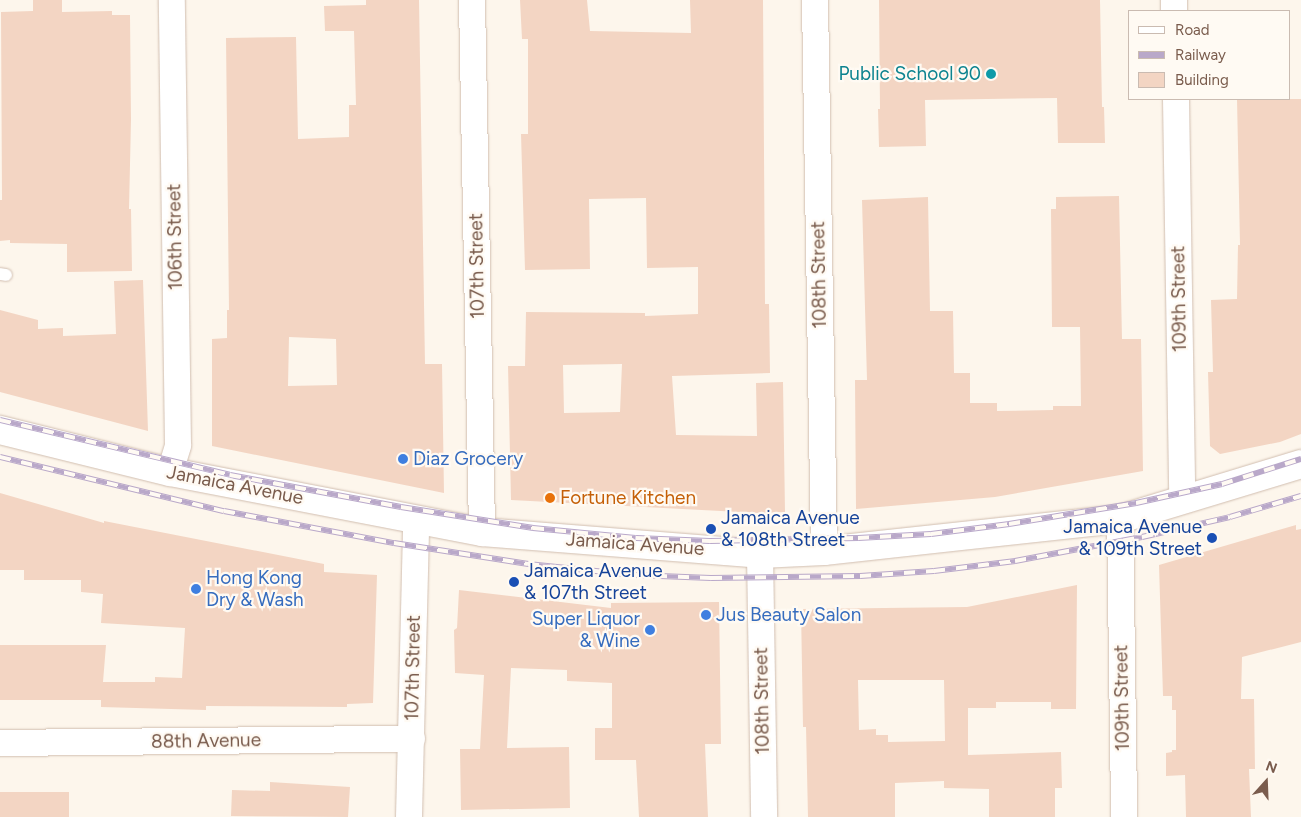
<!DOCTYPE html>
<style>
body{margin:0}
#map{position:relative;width:1301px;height:817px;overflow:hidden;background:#fdf6ec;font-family:Figtree,sans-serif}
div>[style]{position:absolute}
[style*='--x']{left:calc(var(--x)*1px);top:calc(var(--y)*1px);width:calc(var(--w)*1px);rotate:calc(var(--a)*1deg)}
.building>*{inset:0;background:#f3d5c3}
.roads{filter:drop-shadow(0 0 1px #d1beb0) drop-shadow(0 0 1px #d1beb0)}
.service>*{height:12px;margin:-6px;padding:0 6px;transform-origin:6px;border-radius:6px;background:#fff}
.minor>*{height:26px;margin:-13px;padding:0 13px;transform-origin:13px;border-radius:13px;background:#fff}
.secondary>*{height:28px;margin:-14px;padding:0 14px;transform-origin:14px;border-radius:14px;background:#fff}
.rail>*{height:5.5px;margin-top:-2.75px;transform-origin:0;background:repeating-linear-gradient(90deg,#fffaf3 0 11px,#b9a8c9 0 22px);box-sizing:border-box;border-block:1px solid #b9a8c9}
.dots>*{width:14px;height:14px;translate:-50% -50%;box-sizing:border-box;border:2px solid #fffaf3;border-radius:50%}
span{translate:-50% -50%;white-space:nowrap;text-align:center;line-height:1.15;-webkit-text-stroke:4.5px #fffaf3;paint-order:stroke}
.culture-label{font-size:19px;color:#0d838f}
.right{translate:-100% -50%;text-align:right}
.street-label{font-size:19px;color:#7a5c4d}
.shop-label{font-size:19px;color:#366cbe}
.left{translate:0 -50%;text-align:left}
.food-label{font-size:19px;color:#c56008}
.transit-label{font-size:19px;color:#164399}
.legend{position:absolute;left:1128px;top:10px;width:162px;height:90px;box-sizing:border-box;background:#fffaf3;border:1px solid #cabbb1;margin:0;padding:6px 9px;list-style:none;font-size:15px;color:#7a5c4d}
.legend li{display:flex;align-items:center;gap:10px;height:25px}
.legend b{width:25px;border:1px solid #cabbb1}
.north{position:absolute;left:1241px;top:757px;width:50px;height:50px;-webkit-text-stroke:4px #fffaf3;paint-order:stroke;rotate:20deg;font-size:14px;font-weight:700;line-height:20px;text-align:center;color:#7a5c4d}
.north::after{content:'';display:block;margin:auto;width:18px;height:22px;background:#7a5c4d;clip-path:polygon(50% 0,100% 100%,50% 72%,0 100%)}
</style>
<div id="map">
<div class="building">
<i style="clip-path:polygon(33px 0,62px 0,62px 12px,112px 11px,112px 15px,130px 15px,131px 120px,129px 209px,131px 209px,132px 271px,67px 272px,67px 244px,10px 243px,10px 240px,0 241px,0 200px,2px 200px,1px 12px,33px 11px)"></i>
<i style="clip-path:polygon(evenodd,366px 0,419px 0,425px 364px,442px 364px,444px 493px,212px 446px,212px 339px,227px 338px,227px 310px,229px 310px,226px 38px,296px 37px,298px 139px,349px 137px,349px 105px,356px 105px,354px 31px,325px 31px,324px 6px,366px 5px,366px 0,289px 337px,336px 339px,337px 385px,288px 386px,289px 337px)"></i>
<i style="clip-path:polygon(evenodd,520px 0,587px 0,590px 31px,691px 33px,690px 0,763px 0,765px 304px,769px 304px,770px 373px,672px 376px,676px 435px,757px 436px,756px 383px,783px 382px,785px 512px,759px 513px,511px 500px,508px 366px,525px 366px,526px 312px,645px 313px,645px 316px,698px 314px,698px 267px,647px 268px,646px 198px,589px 199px,590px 269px,525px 270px,521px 134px,528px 134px,528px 39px,522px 39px,520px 0,622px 364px,620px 412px,564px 413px,563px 365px,622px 364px)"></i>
<i style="clip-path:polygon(879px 0,1100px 0,1102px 107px,1104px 107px,1105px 143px,1058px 143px,1057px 98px,925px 100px,926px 146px,879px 147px,878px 109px,880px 109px)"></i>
<i style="clip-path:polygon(1237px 99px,1301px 99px,1301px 434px,1280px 442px,1220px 454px,1210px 446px,1208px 372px,1213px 372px,1211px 300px,1237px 299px,1238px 245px,1240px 245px)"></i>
<i style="clip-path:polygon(1119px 196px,1122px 339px,1141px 339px,1143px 471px,995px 497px,856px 509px,855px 380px,867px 380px,862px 200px,928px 197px,930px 311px,953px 311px,954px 373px,970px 373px,970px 403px,997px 403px,997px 411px,1053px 410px,1053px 406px,1081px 406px,1080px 327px,1052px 327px,1051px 209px,1056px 209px,1056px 197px)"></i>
<i style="clip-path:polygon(143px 280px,148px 431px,0 392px,0 310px,38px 320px,38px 329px,63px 328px,63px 336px,116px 334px,114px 281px)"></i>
<i style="clip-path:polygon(0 493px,104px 523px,104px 521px,324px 564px,324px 572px,377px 575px,373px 703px,347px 704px,347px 707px,206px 706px,206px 710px,101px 707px,101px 700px,0 700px,0 645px,106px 645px,103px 682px,155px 682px,155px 677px,182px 678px,185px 628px,101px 623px,103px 594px,81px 592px,81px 580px,24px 580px,24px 570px,0 570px)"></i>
<i style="clip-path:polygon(1296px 525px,1296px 530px,1301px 529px,1301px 642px,1242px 657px,1241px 699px,1254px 699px,1255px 769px,1249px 769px,1251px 817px,1186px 817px,1185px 775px,1166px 776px,1166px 753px,1172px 752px,1172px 750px,1176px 750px,1176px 710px,1172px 710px,1172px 696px,1163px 696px,1159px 565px)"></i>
<i style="clip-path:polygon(evenodd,1077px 585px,1076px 709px,1051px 709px,1051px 702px,996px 702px,996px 708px,968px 708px,968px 755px,1061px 752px,1062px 788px,1055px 788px,1055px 817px,989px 817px,989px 789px,944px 788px,944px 781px,895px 783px,895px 817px,808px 817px,806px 727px,803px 727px,801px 609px,967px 607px,1077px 585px,858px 680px,944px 680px,945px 741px,888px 742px,888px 735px,876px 735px,876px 729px,859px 730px,858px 680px)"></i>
<i style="clip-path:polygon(459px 590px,611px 608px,611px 603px,719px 602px,721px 744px,705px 744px,708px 817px,639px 817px,636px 760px,595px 760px,595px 728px,612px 728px,612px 683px,567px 681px,567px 670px,511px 668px,507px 748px,569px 747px,570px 808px,461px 810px,460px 749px,480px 749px,484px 675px,455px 673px,454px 630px,457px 628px)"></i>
<i style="clip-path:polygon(270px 782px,350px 787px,348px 817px,231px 816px,232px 790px,270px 791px)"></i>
<i style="clip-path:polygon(0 792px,69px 792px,69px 817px,0 817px)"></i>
</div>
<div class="roads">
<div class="service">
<i style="--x:0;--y:274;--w:6;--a:9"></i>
</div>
<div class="minor">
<i style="--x:472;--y:0;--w:532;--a:88.92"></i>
<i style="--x:815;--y:0;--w:551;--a:89.06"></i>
<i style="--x:1174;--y:0;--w:11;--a:90"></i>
<i style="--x:1176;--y:99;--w:401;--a:89.1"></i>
<i style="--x:170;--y:472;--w:28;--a:-73"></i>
<i style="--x:178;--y:445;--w:445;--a:-90.8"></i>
<i style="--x:1120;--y:519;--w:298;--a:89.2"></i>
<i style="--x:760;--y:554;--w:263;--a:89.1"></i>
<i style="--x:0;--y:743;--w:412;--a:-0.6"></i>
<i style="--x:409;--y:817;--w:297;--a:-88.6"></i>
</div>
<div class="secondary">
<i style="--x:0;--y:430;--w:175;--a:13.9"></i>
<i style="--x:170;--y:472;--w:318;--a:10.9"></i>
<i style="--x:482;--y:532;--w:279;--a:4.5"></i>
<i style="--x:760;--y:554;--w:64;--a:-2.7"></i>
<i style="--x:824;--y:551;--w:298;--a:-6.2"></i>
<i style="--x:1120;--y:519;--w:189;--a:-16.9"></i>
</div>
</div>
<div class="rail">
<i style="--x:0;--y:420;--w:236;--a:13.4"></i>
<i style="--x:230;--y:475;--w:174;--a:10.6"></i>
<i style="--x:401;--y:507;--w:134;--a:9"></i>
<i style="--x:533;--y:528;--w:103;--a:5.5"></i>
<i style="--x:636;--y:538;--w:74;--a:2.3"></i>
<i style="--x:710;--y:541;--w:148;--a:-1.2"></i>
<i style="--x:858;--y:538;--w:73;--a:-3.1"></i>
<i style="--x:931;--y:534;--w:79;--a:-7.3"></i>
<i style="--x:1009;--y:524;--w:129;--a:-9.4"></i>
<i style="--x:1136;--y:503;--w:88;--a:-12.5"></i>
<i style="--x:1222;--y:484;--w:83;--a:-17.6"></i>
<i style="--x:0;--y:457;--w:230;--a:13.6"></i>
<i style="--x:224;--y:511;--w:173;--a:10.7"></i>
<i style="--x:394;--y:543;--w:136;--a:8.9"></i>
<i style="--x:528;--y:564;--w:107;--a:5.9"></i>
<i style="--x:634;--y:575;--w:77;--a:2.2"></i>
<i style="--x:711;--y:578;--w:149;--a:-0.8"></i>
<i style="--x:860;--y:576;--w:74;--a:-3.9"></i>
<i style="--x:934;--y:571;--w:82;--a:-7"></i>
<i style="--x:1015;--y:561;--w:129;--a:-10.7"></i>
<i style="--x:1142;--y:537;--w:90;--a:-12.8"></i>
<i style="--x:1230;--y:517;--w:74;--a:-16.5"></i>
</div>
<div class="dots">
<i style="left:991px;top:74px;background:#0f9aa8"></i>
<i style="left:403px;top:459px;background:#3f7fe0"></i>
<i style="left:550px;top:498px;background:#e8710a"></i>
<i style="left:711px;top:529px;background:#1a4fb4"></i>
<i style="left:1212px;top:538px;background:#1a4fb4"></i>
<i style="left:514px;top:582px;background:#1a4fb4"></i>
<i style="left:196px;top:589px;background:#3f7fe0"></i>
<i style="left:706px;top:615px;background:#3f7fe0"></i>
<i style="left:650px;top:630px;background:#3f7fe0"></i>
</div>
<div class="culture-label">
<span class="right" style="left:981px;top:74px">Public School 90</span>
</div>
<div class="street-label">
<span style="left:175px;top:237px;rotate:-91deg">106th Street</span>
<span style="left:477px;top:266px;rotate:-91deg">107th Street</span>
<span style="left:819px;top:275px;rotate:-91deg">108th Street</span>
<span style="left:1179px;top:299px;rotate:-91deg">109th Street</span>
<span style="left:235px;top:485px;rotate:11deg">Jamaica Avenue</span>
<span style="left:635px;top:544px;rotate:4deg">Jamaica Avenue</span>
<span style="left:413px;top:668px;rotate:-89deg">107th Street</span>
<span style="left:1122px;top:698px;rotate:-91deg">109th Street</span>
<span style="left:762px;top:701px;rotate:-91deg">108th Street</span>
<span style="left:206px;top:741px;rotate:-1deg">88th Avenue</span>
</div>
<div class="shop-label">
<span class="left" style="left:413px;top:459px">Diaz Grocery</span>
<span class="left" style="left:206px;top:589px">Hong Kong<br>Dry &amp; Wash</span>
<span class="left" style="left:716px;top:615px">Jus Beauty Salon</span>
<span class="right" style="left:640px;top:630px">Super Liquor<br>&amp; Wine</span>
</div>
<div class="food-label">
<span class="left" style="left:560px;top:498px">Fortune Kitchen</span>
</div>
<div class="transit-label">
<span class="left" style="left:721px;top:529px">Jamaica Avenue<br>&amp; 108th Street</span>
<span class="right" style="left:1202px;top:538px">Jamaica Avenue<br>&amp; 109th Street</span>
<span class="left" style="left:524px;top:582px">Jamaica Avenue<br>&amp; 107th Street</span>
</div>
<ul class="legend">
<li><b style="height:6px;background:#fff"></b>Road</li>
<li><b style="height:6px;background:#b9a8c9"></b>Railway</li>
<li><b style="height:14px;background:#f3d5c3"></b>Building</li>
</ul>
<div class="north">N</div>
</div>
